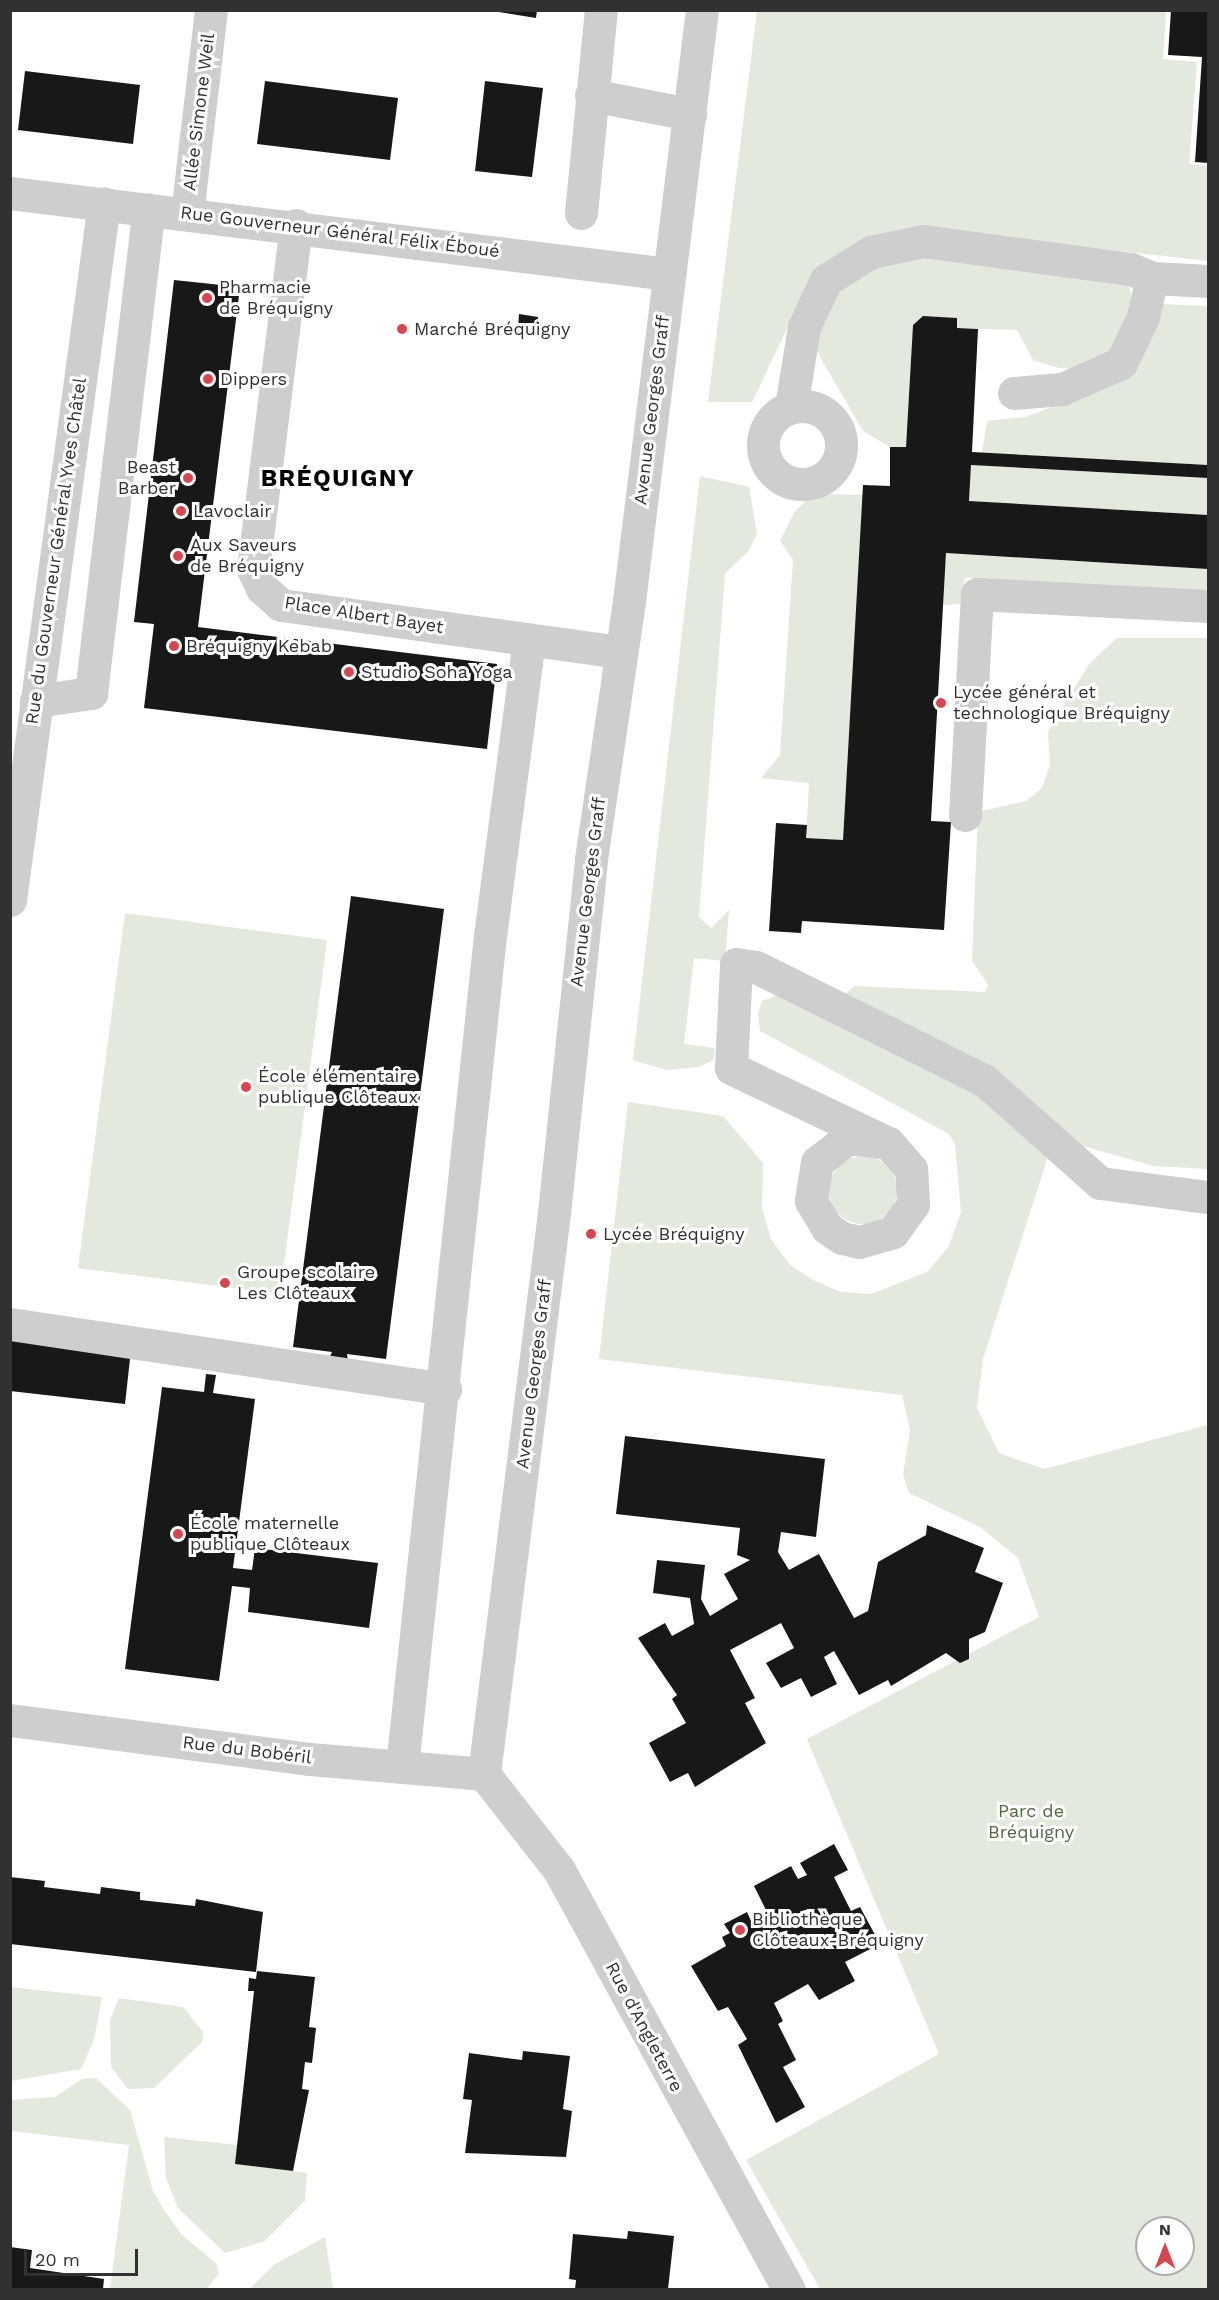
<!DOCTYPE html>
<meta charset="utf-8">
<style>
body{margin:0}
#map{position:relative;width:1219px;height:2300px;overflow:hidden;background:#fff;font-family:"Work Sans",sans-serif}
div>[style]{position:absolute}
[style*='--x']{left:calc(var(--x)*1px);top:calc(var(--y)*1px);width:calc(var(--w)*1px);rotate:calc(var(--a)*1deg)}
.green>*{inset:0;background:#e4e9de}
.round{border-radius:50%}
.building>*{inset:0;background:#181818}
.minor>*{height:33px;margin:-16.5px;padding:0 16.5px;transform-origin:16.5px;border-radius:16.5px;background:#cecece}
.minor>.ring{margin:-16.5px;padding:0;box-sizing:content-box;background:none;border:33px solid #cecece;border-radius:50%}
.dots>*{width:16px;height:16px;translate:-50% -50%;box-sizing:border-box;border:3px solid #fff;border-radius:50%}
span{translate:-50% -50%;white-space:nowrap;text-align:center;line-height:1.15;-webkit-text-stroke:6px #fff;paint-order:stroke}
.street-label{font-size:18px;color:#313131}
.poi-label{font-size:18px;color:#313131}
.left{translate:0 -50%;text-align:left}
.right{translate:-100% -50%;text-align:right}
.park-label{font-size:18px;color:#546942}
.district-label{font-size:24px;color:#000;font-weight:700;letter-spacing:1.5px}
.frame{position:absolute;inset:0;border:12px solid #313131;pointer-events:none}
.north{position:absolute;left:1135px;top:2216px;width:60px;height:60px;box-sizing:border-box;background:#fff;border:2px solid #adadad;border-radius:50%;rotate:0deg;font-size:16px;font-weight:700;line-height:24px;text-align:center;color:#313131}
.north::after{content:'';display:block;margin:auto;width:21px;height:27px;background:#d5474e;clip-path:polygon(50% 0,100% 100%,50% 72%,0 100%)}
.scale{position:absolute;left:24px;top:2249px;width:114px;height:27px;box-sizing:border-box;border:3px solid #313131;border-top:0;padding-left:8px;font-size:18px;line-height:21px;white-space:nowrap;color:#313131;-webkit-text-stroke:4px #fff;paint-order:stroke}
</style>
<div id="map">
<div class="green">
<i style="clip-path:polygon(757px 11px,1166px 11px,1163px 59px,1197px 62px,1189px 164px,1208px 166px,1208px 261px,923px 229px,807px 287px,752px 402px,708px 402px)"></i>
<i style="clip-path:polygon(910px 252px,1128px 284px,1132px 296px,1126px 338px,1085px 370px,1059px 368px,1033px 360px,1017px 330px,957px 328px,957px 318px,923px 316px,913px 325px,906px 447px,890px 447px,863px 431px,823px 362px,816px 348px,818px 316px,854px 273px)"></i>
<i style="clip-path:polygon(1158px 304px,1208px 306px,1208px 465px,982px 453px,987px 421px,1026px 417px,1094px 390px)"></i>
<i style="clip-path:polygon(971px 465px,1208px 478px,1208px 515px,969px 501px)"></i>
<i style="clip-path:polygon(700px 476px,749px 487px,757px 534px,748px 552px,725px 573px,699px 917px,711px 928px,729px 910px,725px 961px,694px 958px,684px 1044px,715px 1048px,713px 1060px,699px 1067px,666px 1070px,633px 1060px)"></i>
<i style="clip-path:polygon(830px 494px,863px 495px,843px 840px,806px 838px,809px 783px,761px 778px,780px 755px,793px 560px,780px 541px,795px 511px,810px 497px)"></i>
<i style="clip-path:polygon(946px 553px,1208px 569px,1208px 591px,965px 578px,960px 604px,943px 605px)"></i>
<i style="clip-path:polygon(evenodd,1117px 638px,1208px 638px,1208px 1169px,1154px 1166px,1054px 1138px,983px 1359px,977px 1408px,999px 1453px,1044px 1469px,1208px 1425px,1208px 2289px,820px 2289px,746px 2160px,939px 2054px,807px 1739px,1039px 1617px,1018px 1558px,980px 1527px,909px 1493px,903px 1474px,910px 1430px,902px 1395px,599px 1359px,628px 1102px,723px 1116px,763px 1163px,762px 1208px,771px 1239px,790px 1265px,813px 1280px,841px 1292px,871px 1294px,927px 1272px,949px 1246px,961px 1212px,955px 1144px,949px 1134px,760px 1031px,758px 1014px,762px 1001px,775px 996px,845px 994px,854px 986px,985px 992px,988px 985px,972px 961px,978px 812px,1026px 801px,1042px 788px,1050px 765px,1048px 732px,1089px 664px,1117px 638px,1147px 2228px,1183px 2228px,1183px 2264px,1147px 2264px,1147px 2228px)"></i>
<i style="clip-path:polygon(125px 913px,327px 940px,280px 1294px,78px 1268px)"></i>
<i class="round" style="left:829px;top:1156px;width:68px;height:68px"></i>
<i style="clip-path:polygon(10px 1987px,102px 1997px,94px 2040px,81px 2069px,11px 2081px)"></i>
<i style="clip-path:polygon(119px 1998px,183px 2007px,203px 2032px,202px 2042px,154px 2088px,128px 2089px,111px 2067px,110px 2020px)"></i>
<i style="clip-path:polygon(96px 2078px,130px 2110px,153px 2191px,164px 2210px,182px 2235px,216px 2263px,219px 2273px,207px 2289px,110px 2289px,129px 2145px,11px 2131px,11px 2100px,55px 2097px,82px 2079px)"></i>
<i style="clip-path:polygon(164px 2137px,237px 2145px,236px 2164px,307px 2173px,305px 2201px,265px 2241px,225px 2253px,178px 2208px,166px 2178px)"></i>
<i style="clip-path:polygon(325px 2237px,333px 2289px,249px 2289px,275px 2264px)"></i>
</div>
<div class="building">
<i style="clip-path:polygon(486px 10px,537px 10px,536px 18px)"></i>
<i style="clip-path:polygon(1171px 10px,1208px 10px,1208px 163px,1195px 162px,1202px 57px,1168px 55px)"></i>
<i style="clip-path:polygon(25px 71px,140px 85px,133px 144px,18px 130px)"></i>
<i style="clip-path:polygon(265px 81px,398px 98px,390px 160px,257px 144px)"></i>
<i style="clip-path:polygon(485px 81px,543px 88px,532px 177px,475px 171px)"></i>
<i style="clip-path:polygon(174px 280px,240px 287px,198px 627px,497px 664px,487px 749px,144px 708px,154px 624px,134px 622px)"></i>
<i style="clip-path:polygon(519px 314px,538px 317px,537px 330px,518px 328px)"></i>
<i style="clip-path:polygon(923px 316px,957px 318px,957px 328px,978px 329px,972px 452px,1208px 465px,1208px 478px,971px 465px,969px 501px,1208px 515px,1208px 569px,946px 553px,931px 821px,951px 822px,944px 930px,802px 921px,801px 933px,769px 931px,776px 823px,807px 825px,806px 838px,843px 840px,863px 485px,890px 486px,890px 447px,906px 447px,913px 325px)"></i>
<i style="clip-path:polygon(351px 896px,444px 909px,386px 1359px,347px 1354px,349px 1370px,325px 1367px,332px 1352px,293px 1347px)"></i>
<i style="clip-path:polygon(10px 1335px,131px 1350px,125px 1404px,10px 1391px)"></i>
<i style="clip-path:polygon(206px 1374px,216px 1375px,213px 1393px,255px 1399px,233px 1568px,252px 1570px,255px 1548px,378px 1563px,369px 1628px,248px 1612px,250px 1588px,232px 1586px,219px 1681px,125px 1669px,162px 1387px,204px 1392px)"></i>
<i style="clip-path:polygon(625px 1436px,825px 1459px,816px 1537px,781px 1532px,778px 1552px,789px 1570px,819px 1554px,854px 1618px,868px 1611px,878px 1562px,926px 1535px,927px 1525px,984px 1548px,975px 1572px,1003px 1583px,985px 1632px,969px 1639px,969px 1659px,960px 1663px,946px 1653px,891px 1686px,888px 1680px,859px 1695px,834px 1651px,824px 1657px,837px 1684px,811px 1697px,801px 1678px,781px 1688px,766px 1663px,794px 1648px,781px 1623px,730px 1650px,755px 1698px,745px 1703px,766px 1743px,695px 1787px,688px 1773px,670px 1782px,649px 1743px,686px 1723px,672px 1699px,677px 1695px,638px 1638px,665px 1623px,672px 1636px,694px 1624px,690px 1598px,653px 1593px,657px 1560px,705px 1565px,701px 1599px,710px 1616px,738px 1599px,724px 1574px,750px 1560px,737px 1555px,740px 1528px,616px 1514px)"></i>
<i style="clip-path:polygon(834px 1844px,848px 1870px,834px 1877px,851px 1911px,860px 1907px,880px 1944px,845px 1962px,855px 1981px,819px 2000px,808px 1984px,774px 2003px,783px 2021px,778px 2024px,796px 2060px,783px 2067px,805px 2107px,776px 2123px,738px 2045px,747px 2039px,728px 2007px,718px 2011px,691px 1966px,726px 1946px,722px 1937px,730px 1933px,724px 1924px,747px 1912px,751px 1921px,767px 1912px,754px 1886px,791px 1866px,798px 1879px,807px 1875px,800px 1863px)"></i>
<i style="clip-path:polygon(10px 1877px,45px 1881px,44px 1887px,100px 1894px,101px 1887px,140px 1892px,140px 1900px,195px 1906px,196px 1899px,263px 1912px,256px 1972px,10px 1944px)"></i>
<i style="clip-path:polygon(257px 1971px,315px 1977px,309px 2027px,316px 2028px,312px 2063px,305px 2062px,302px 2089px,309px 2090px,293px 2171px,235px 2164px,254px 1991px,248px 1991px,249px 1978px,256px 1979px)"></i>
<i style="clip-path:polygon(523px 2051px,570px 2056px,563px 2109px,572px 2111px,566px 2157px,465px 2153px,472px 2100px,463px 2099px,469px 2053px,522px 2060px)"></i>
<i style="clip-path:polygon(628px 2231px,674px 2236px,668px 2289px,575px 2289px,576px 2280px,569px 2279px,573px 2234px,627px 2239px)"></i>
<i style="clip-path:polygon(10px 2247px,32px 2250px,30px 2268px,104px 2279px,103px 2289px,10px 2289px)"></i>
</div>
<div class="minor">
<i style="--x:591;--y:95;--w:101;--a:10.9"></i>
<i style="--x:10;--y:193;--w:664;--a:7.01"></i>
<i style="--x:581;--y:213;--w:204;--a:-84.4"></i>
<i style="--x:187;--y:214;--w:205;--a:-83.3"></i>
<i style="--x:296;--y:225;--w:347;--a:97.1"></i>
<i style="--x:253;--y:569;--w:21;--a:65"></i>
<i style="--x:262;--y:588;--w:25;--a:42"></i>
<i style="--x:281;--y:605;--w:343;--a:7.9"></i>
<i style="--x:1014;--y:393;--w:48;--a:-4.8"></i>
<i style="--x:1062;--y:389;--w:64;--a:-23.8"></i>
<i style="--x:1121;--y:363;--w:51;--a:-64.4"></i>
<i style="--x:1143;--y:317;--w:40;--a:-77"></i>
<i class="ring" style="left:763px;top:406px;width:45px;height:45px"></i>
<i style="--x:791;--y:407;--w:81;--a:-80.8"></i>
<i style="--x:804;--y:327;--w:52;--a:-64.9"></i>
<i style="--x:826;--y:280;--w:53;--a:-31.9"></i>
<i style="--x:871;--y:252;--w:53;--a:-11.9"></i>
<i style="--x:923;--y:241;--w:210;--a:7.7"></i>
<i style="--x:1131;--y:269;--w:23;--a:23"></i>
<i style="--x:1152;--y:278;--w:56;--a:3.1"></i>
<i style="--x:36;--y:701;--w:56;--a:-8.3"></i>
<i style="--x:91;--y:693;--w:487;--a:-83.2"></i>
<i style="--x:965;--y:815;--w:221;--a:-86.9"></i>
<i style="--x:977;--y:594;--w:231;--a:3"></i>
<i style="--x:10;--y:900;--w:703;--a:-82.32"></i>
<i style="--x:888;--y:1143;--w:40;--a:-172.9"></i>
<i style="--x:848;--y:1138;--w:39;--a:142"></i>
<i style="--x:817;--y:1162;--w:39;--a:99"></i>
<i style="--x:811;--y:1201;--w:31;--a:59"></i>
<i style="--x:827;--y:1228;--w:18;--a:34"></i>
<i style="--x:842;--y:1238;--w:17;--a:13"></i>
<i style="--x:859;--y:1242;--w:35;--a:-16"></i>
<i style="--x:893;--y:1232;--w:34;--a:-54"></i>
<i style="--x:913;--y:1204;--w:35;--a:-93"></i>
<i style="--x:911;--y:1169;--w:35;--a:-131"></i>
<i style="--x:888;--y:1143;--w:174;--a:-154.5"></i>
<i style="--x:731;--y:1068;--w:104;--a:-87.2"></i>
<i style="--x:736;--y:964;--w:20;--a:9"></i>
<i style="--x:756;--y:967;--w:254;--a:26.4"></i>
<i style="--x:984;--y:1080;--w:155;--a:41.6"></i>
<i style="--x:1100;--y:1183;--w:109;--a:7.4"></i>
<i style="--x:10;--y:1324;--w:440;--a:8.5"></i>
<i style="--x:10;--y:1720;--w:303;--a:7.4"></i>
<i style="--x:310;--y:1759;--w:175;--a:4.9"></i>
<i style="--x:402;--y:1767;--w:836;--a:-83.96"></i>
<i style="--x:490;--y:936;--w:298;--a:-82.5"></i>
<i style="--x:484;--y:1774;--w:565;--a:-82.89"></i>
<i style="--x:554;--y:1213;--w:356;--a:-84"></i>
<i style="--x:591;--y:859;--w:261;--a:-81.6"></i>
<i style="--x:629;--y:601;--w:595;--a:-82.96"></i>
<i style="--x:484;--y:1774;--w:122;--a:52"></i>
<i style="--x:559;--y:1870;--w:479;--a:61.3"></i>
</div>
<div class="dots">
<i style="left:207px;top:298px;background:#d5474e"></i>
<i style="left:402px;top:329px;background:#d5474e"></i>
<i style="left:208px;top:379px;background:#d5474e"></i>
<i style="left:188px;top:478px;background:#d5474e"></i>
<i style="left:181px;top:511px;background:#d5474e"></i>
<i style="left:178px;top:556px;background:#d5474e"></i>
<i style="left:174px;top:646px;background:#d5474e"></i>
<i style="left:349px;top:672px;background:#d5474e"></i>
<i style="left:941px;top:703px;background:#d5474e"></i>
<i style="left:246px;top:1087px;background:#d5474e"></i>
<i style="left:591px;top:1234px;background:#d5474e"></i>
<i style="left:225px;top:1283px;background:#d5474e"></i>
<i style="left:178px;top:1534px;background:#d5474e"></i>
<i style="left:740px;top:1930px;background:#d5474e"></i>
</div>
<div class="street-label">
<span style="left:199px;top:112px;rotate:-83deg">Allée Simone Weil</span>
<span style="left:340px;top:232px;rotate:7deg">Rue Gouverneur Général Félix Éboué</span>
<span style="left:652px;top:410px;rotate:-83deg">Avenue Georges Graff</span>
<span style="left:56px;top:551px;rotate:-82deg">Rue du Gouverneur Général Yves Châtel</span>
<span style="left:364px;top:615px;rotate:9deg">Place Albert Bayet</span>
<span style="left:588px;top:892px;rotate:-83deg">Avenue Georges Graff</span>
<span style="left:534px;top:1374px;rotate:-83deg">Avenue Georges Graff</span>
<span style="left:247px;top:1750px;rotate:7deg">Rue du Bobéril</span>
<span style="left:644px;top:2027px;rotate:62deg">Rue d'Angleterre</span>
</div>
<div class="poi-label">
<span class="left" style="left:219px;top:298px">Pharmacie<br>de Bréquigny</span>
<span class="left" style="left:414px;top:329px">Marché Bréquigny</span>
<span class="left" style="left:220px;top:379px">Dippers</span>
<span class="right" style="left:176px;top:478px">Beast<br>Barber</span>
<span class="left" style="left:193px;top:511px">Lavoclair</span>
<span class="left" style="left:190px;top:556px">Aux Saveurs<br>de Bréquigny</span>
<span class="left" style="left:186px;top:646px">Bréquigny Kebab</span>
<span class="left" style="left:361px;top:672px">Studio Soha Yoga</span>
<span class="left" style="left:953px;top:703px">Lycée général et<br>technologique Bréquigny</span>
<span class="left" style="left:258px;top:1087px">École élémentaire<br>publique Clôteaux</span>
<span class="left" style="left:603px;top:1234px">Lycée Bréquigny</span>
<span class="left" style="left:237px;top:1283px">Groupe scolaire<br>Les Clôteaux</span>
<span class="left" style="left:190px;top:1534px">École maternelle<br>publique Clôteaux</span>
<span class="left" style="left:752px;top:1930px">Bibliothèque<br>Clôteaux-Bréquigny</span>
</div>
<div class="park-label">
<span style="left:1031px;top:1822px">Parc de<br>Bréquigny</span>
</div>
<div class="district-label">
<span style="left:338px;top:479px">BRÉQUIGNY</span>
</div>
<div class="frame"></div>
<div class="north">N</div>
<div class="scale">20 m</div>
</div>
